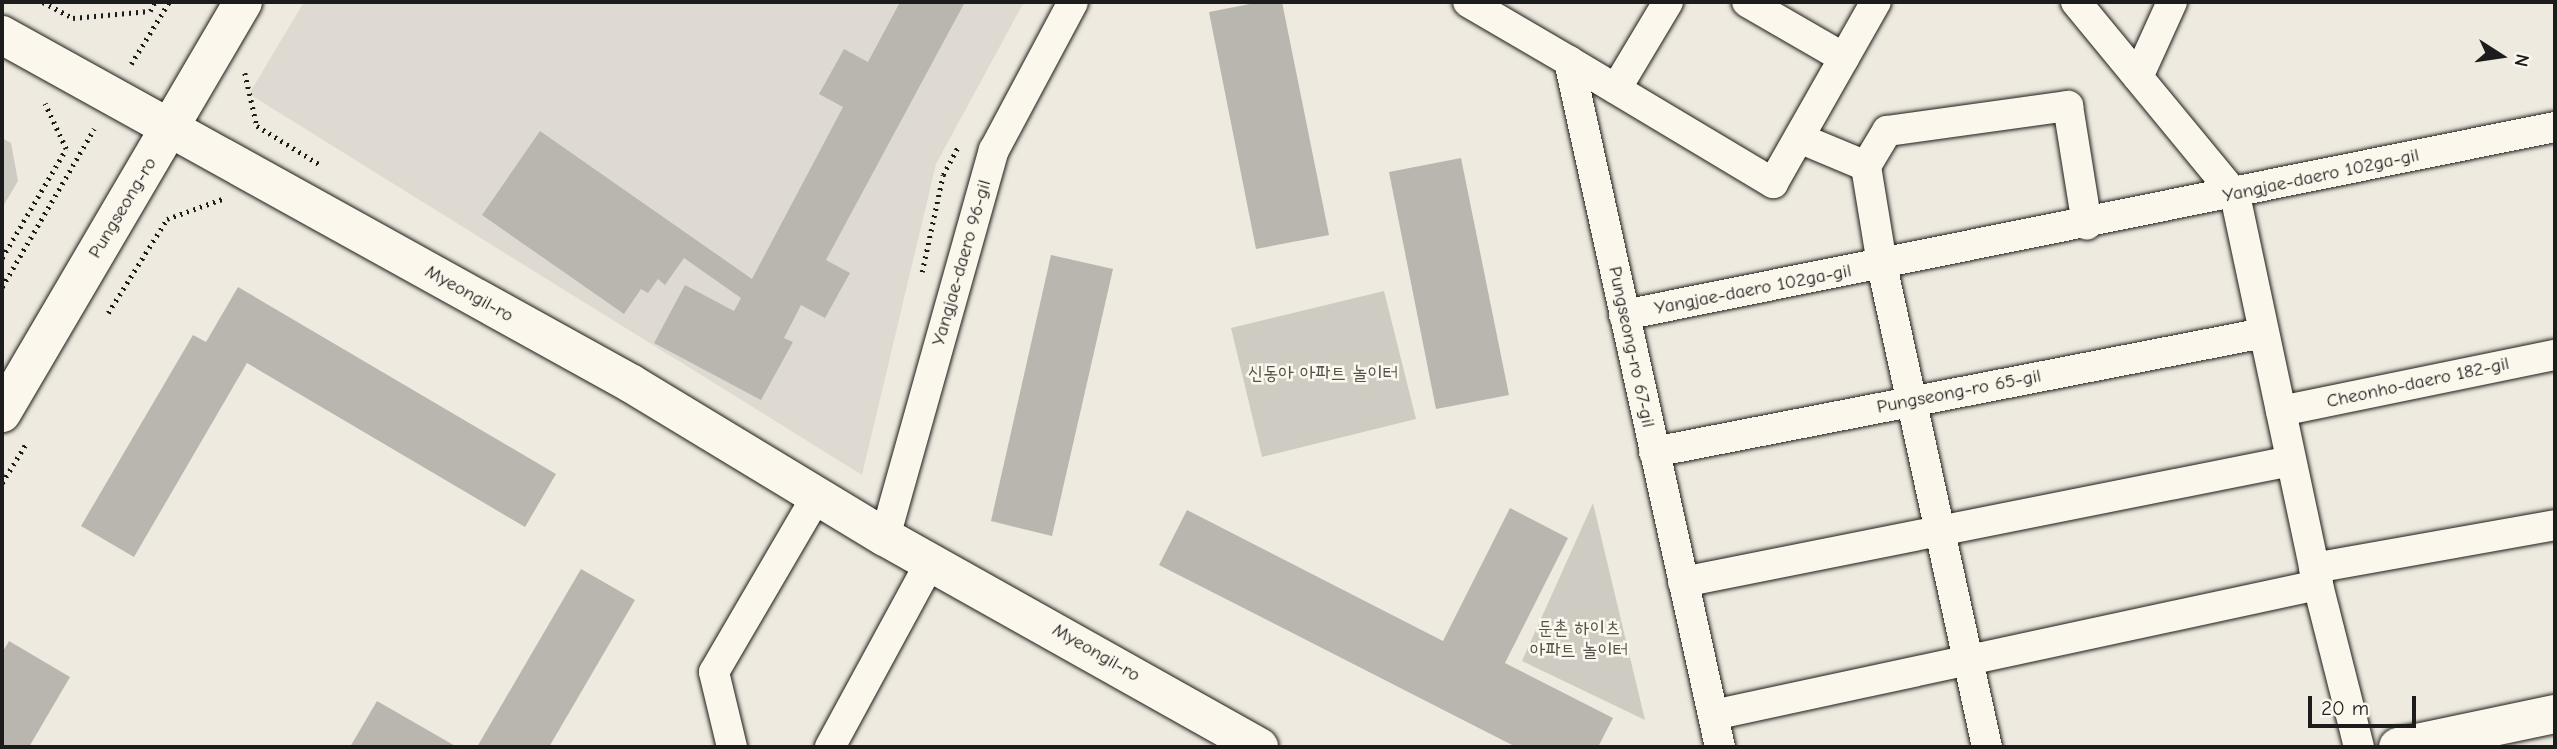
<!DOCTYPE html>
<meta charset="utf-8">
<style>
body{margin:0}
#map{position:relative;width:2557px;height:749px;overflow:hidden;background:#eeeadf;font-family:"Comic Neue","Poor Story",sans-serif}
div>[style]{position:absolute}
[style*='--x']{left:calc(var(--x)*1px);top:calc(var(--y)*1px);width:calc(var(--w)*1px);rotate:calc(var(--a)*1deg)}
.built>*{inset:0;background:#dedad1}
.green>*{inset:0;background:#ceccc2}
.building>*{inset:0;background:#b9b6af}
.path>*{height:4.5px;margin-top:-2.25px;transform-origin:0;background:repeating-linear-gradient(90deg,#1c1c1c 0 2px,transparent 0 7px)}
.roads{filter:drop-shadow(0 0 2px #1c1c1c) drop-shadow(0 0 2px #1c1c1c)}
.street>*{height:30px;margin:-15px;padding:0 15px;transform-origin:15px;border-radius:15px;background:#fbf7ec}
.secondary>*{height:38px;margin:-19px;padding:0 19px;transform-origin:19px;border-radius:19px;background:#fbf7ec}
span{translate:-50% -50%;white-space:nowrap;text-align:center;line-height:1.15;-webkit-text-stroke:5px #fbf7ec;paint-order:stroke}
.street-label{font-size:19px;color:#1c1c1c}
.park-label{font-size:19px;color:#51514e}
.frame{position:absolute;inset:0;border:4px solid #1c1c1c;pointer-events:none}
.north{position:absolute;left:2466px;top:21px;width:70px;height:70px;-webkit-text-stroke:5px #fbf7ec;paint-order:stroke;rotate:102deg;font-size:19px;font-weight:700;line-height:28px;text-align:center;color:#1c1c1c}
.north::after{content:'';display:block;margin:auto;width:24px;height:32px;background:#1c1c1c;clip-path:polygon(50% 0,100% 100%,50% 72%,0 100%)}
.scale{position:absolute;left:2308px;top:696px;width:108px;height:32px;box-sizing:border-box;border:4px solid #1c1c1c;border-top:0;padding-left:9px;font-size:21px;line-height:24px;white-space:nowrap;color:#1c1c1c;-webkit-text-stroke:5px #fbf7ec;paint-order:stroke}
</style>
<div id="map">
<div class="built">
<i style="clip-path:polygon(304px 2px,1024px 2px,936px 164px,862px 475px,249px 94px)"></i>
</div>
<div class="green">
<i style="clip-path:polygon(2px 138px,11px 143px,18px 181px,2px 208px)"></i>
<i style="clip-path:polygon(1384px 291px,1416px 419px,1262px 457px,1231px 328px)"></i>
<i style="clip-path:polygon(1593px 503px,1645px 720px,1522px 661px)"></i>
</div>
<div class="building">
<i style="clip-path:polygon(900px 2px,965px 2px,826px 260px,850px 273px,825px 318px,801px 305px,784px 338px,793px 342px,761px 400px,654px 343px,685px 285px,734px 311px,741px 298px,684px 258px,665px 285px,658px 279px,648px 293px,641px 289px,624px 314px,482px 215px,540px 131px,752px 279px,843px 107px,819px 94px,844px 49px,868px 62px)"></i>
<i style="clip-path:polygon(1260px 2px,1282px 2px,1329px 235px,1256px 249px,1209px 12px)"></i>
<i style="clip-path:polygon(1461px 158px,1509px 395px,1436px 409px,1389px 172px)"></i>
<i style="clip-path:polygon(1051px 255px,1113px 269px,1052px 536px,991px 521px)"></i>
<i style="clip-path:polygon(238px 287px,556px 474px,525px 527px,247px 363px,134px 557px,81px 526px,193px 335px,206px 342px)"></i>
<i style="clip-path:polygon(1510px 508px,1568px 538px,1505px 663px,1613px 718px,1598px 747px,1516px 747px,1159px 565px,1187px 510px,1443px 641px)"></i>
<i style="clip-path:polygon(581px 569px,635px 600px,549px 747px,477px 747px)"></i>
<i style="clip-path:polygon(9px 641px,70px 677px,29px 747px,2px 747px,2px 653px)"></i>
<i style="clip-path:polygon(377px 701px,457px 747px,350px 747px)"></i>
</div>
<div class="path">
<i style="--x:43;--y:2;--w:34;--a:28"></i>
<i style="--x:73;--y:18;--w:77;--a:-5.2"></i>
<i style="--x:150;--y:11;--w:10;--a:-61"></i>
<i style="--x:131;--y:64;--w:73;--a:-58.5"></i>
<i style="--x:245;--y:73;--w:54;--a:77.2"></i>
<i style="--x:257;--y:126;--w:73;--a:31.5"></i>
<i style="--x:2;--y:258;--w:126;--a:-59.6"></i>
<i style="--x:66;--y:149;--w:50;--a:-115"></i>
<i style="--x:922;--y:272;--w:99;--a:-77.8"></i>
<i style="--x:943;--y:175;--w:32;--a:-62"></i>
<i style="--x:2;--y:287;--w:183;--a:-59.8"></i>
<i style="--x:108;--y:313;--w:111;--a:-57.9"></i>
<i style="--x:167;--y:219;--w:59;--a:-20"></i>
<i style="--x:2;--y:483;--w:48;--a:-58.6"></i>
</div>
<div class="roads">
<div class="street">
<i style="--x:1468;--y:2;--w:117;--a:30.3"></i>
<i style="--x:1569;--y:61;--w:702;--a:77.59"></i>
<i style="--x:1747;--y:2;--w:112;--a:30"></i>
<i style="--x:2076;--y:2;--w:250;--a:50.5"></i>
<i style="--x:2235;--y:195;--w:399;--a:78"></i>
<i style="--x:2318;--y:585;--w:167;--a:75.8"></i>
<i style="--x:1569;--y:61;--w:238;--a:30.9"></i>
<i style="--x:1773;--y:183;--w:208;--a:-60.4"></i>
<i style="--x:2138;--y:77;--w:82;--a:-65.6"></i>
<i style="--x:1616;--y:89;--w:101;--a:-59.1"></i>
<i style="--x:1799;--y:138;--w:73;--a:22.7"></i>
<i style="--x:1624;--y:315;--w:950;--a:-11.42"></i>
<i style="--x:2281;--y:411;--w:280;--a:-11.6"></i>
<i style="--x:1654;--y:452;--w:621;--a:-11.04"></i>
<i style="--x:885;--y:537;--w:402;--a:-74.3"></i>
<i style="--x:994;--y:150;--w:168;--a:-61.9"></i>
<i style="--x:2314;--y:568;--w:245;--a:-10.1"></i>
<i style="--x:1683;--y:582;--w:620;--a:-11.26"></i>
<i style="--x:1713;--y:715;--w:619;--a:-12.13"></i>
<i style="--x:732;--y:747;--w:77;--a:-103.5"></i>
<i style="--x:714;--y:672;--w:204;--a:-59.7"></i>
<i style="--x:830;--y:747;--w:209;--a:-61.5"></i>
<i style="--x:1987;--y:747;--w:494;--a:-102.3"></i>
<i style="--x:1882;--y:264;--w:99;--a:-99.3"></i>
<i style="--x:1866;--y:166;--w:41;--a:-59"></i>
<i style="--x:1887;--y:131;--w:183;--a:-7.9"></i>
<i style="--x:2068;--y:106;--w:120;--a:80.9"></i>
</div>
<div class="secondary">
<i style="--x:2;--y:35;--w:720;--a:28.99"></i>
<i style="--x:632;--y:384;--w:296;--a:31.2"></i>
<i style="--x:885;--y:537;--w:429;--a:29.3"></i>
<i style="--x:2;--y:413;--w:476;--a:-59.6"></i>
<i style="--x:2398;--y:747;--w:160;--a:-11.9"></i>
</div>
</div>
<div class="street-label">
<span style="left:2321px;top:176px;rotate:-12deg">Yangjae-daero 102ga-gil</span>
<span style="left:123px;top:208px;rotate:-59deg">Pungseong-ro</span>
<span style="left:962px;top:263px;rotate:-74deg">Yangjae-daero 96-gil</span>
<span style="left:1753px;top:290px;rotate:-11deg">Yangjae-daero 102ga-gil</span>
<span style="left:469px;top:294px;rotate:29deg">Myeongil-ro</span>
<span style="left:1631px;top:347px;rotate:78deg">Pungseong-ro 67-gil</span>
<span style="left:2418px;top:383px;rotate:-12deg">Cheonho-daero 182-gil</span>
<span style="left:1959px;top:392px;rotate:-11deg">Pungseong-ro 65-gil</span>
<span style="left:1096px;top:653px;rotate:30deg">Myeongil-ro</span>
</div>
<div class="park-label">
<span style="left:1323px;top:374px">신동아 아파트 놀이터</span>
<span style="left:1579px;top:640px">둔촌 하이츠<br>아파트 놀이터</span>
</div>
<div class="frame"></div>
<div class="north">N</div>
<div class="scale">20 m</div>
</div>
